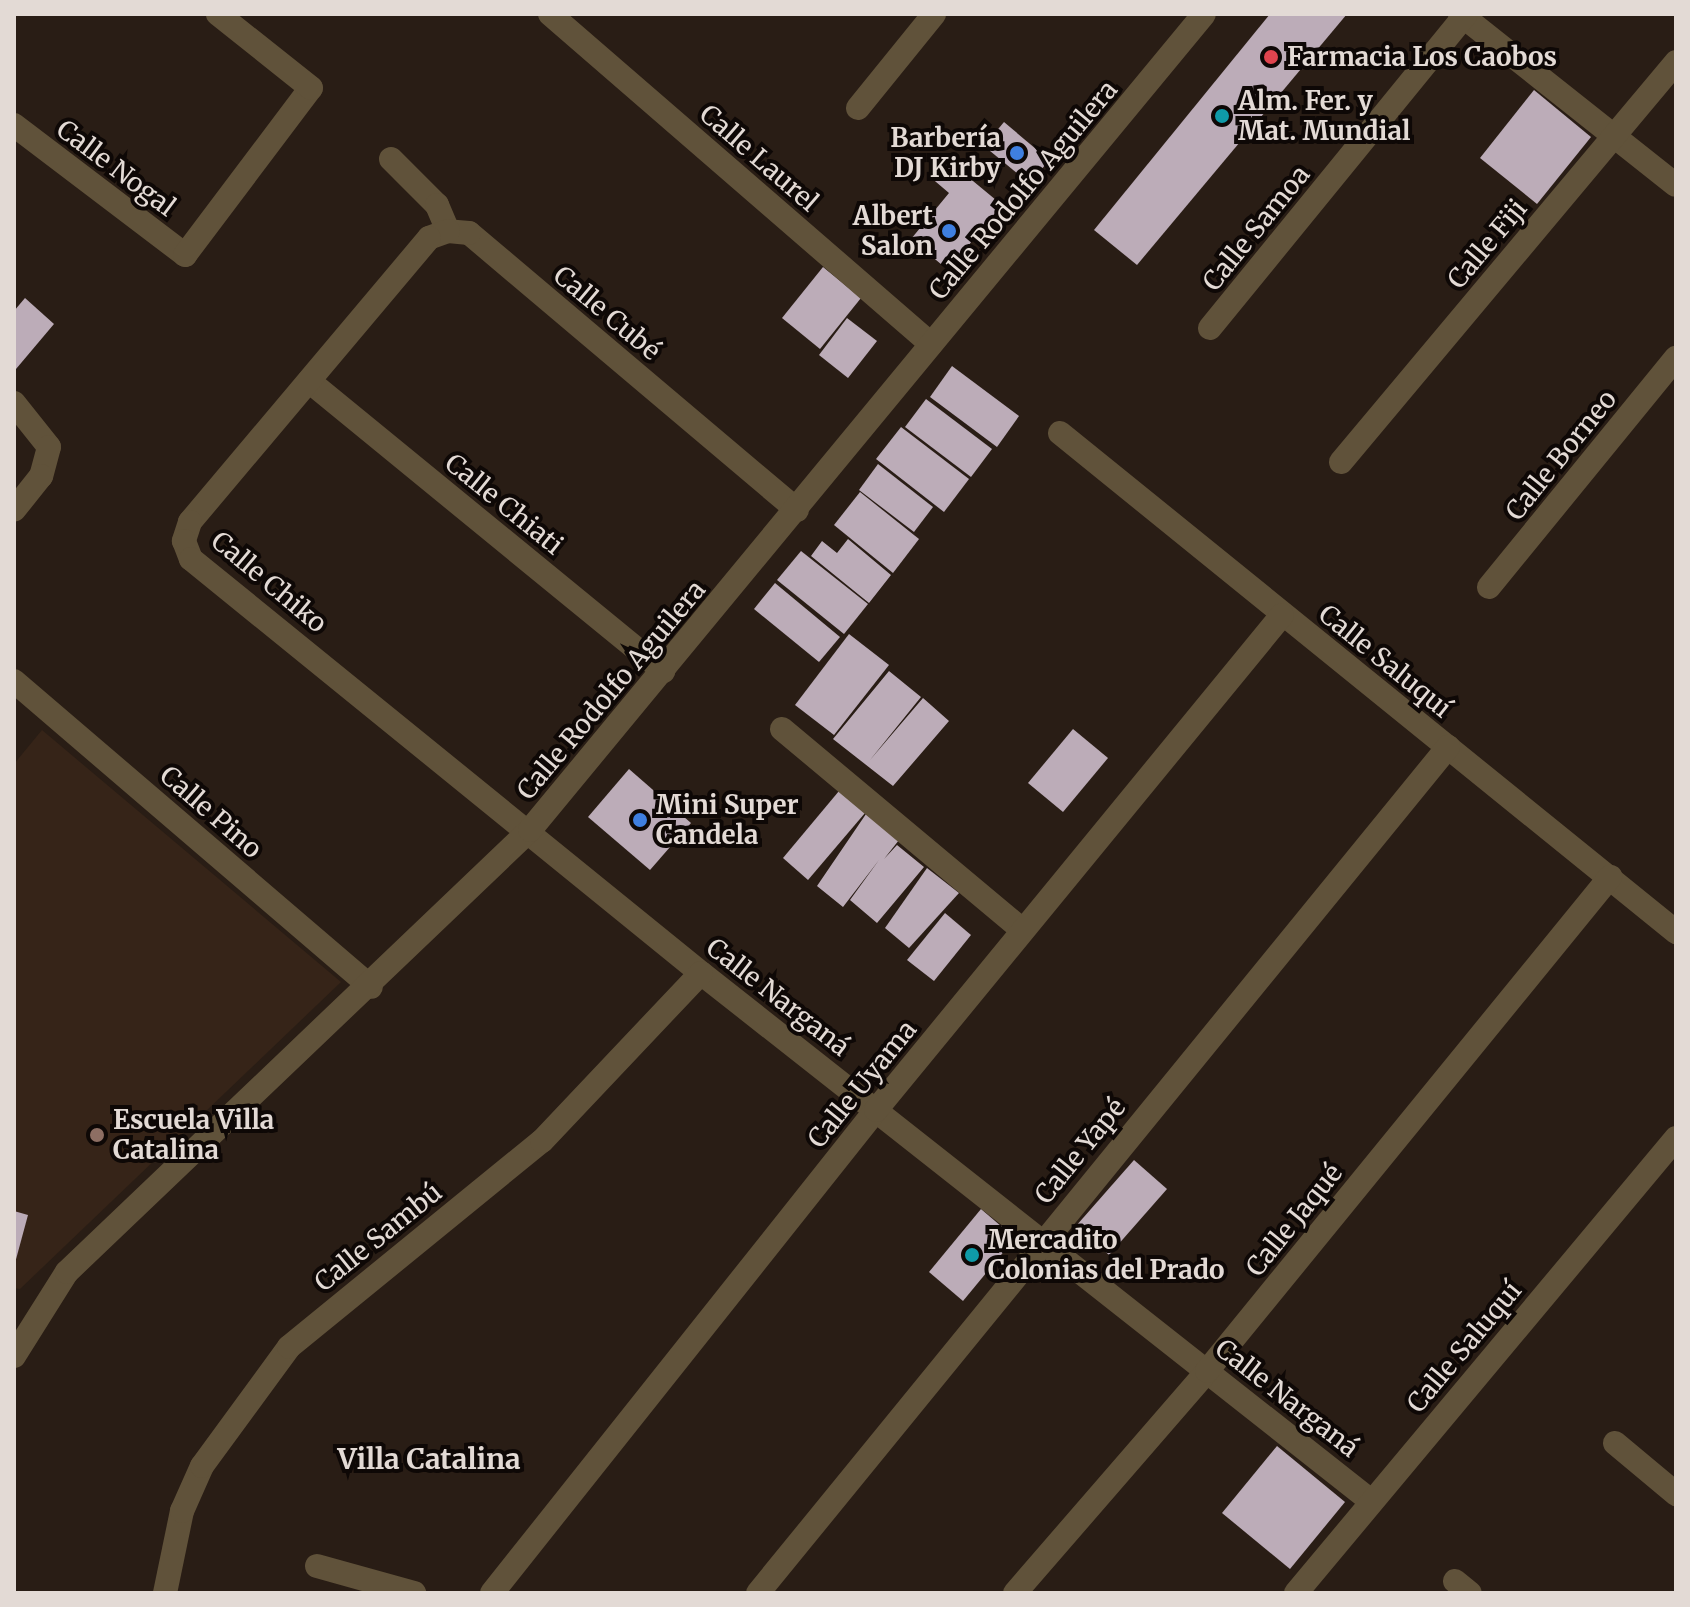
<!DOCTYPE html>
<meta charset="utf-8">
<style>
body{margin:0}
#map{position:relative;width:1690px;height:1607px;overflow:hidden;background:#291d15;font-family:Merriweather,serif}
div>[style]{position:absolute}
[style*='--x']{left:calc(var(--x)*1px);top:calc(var(--y)*1px);width:calc(var(--w)*1px);rotate:calc(var(--a)*1deg)}
.built>*{inset:0;background:#362418}
.building>*{inset:0;background:#bcacb8}
.minor>*{height:24px;margin:-12px;padding:0 12px;transform-origin:12px;border-radius:12px;background:#60523a}
.dots>*{width:22px;height:22px;translate:-50% -50%;box-sizing:border-box;border:4px solid #0e0806;border-radius:50%}
span{translate:-50% -50%;white-space:nowrap;text-align:center;line-height:1.15;-webkit-text-stroke:8px #0e0806;paint-order:stroke}
.poi-label{font-size:26px;color:#e3dad5;font-weight:700}
.left{translate:0 -50%;text-align:left}
.right{translate:-100% -50%;text-align:right}
.street-label{font-size:26px;color:#e3dad5}
.neighbourhood-label{font-size:28px;color:#e3dad5;font-weight:700}
.frame{position:absolute;inset:0;border:16px solid #e3dad5;pointer-events:none}
</style>
<div id="map">
<div class="built">
<i style="clip-path:polygon(42px 730px,341px 982px,20px 1289px,14px 1288px,14px 764px)"></i>
</div>
<div class="building">
<i style="clip-path:polygon(1270px 14px,1347px 14px,1137px 265px,1094px 230px)"></i>
<i style="clip-path:polygon(1534px 90px,1591px 137px,1537px 204px,1480px 158px)"></i>
<i style="clip-path:polygon(1004px 122px,1049px 160px,1030px 184px,984px 146px)"></i>
<i style="clip-path:polygon(944px 157px,1002px 205px,948px 270px,911px 239px,949px 193px,929px 176px)"></i>
<i style="clip-path:polygon(823px 267px,861px 298px,820px 349px,782px 318px)"></i>
<i style="clip-path:polygon(25px 298px,54px 324px,16px 369px,14px 311px)"></i>
<i style="clip-path:polygon(847px 318px,877px 341px,848px 378px,819px 355px)"></i>
<i style="clip-path:polygon(952px 366px,1019px 416px,997px 447px,930px 397px)"></i>
<i style="clip-path:polygon(926px 399px,992px 449px,971px 477px,905px 427px)"></i>
<i style="clip-path:polygon(901px 427px,969px 479px,944px 512px,876px 459px)"></i>
<i style="clip-path:polygon(878px 464px,933px 507px,914px 532px,859px 490px)"></i>
<i style="clip-path:polygon(860px 492px,919px 539px,893px 573px,834px 525px)"></i>
<i style="clip-path:polygon(848px 539px,891px 575px,869px 603px,811px 556px,822px 541px,837px 553px)"></i>
<i style="clip-path:polygon(801px 551px,868px 604px,844px 634px,777px 580px)"></i>
<i style="clip-path:polygon(775px 583px,840px 637px,819px 662px,754px 609px)"></i>
<i style="clip-path:polygon(849px 634px,889px 665px,834px 735px,795px 705px)"></i>
<i style="clip-path:polygon(889px 671px,921px 697px,870px 760px,923px 698px,949px 721px,893px 786px,833px 739px)"></i>
<i style="clip-path:polygon(1073px 729px,1108px 758px,1063px 812px,1028px 783px)"></i>
<i style="clip-path:polygon(629px 769px,691px 823px,650px 870px,588px 817px)"></i>
<i style="clip-path:polygon(839px 791px,865px 813px,808px 880px,783px 858px)"></i>
<i style="clip-path:polygon(866px 814px,899px 840px,884px 859px,897px 845px,924px 867px,877px 923px,850px 900px,879px 860px,843px 907px,817px 886px)"></i>
<i style="clip-path:polygon(927px 868px,959px 893px,909px 948px,885px 928px)"></i>
<i style="clip-path:polygon(945px 913px,971px 935px,934px 981px,907px 960px)"></i>
<i style="clip-path:polygon(1134px 1160px,1167px 1189px,1109px 1255px,1076px 1226px)"></i>
<i style="clip-path:polygon(981px 1209px,1015px 1238px,963px 1301px,929px 1272px)"></i>
<i style="clip-path:polygon(14px 1211px,28px 1215px,15px 1263px,14px 1263px)"></i>
<i style="clip-path:polygon(1277px 1446px,1345px 1502px,1290px 1569px,1222px 1513px)"></i>
</div>
<div class="minor">
<i style="--x:550;--y:14;--w:504;--a:40.9"></i>
<i style="--x:1460;--y:14;--w:275;--a:38.4"></i>
<i style="--x:858;--y:108;--w:121;--a:-51"></i>
<i style="--x:14;--y:125;--w:215;--a:37.2"></i>
<i style="--x:185;--y:255;--w:209;--a:-53"></i>
<i style="--x:311;--y:88;--w:119;--a:-141.5"></i>
<i style="--x:391;--y:159;--w:65;--a:45"></i>
<i style="--x:437;--y:205;--w:28;--a:67"></i>
<i style="--x:1210;--y:328;--w:405;--a:-50.8"></i>
<i style="--x:309;--y:381;--w:458;--a:39.3"></i>
<i style="--x:14;--y:403;--w:56;--a:51.5"></i>
<i style="--x:49;--y:447;--w:30;--a:105"></i>
<i style="--x:41;--y:476;--w:43;--a:128.5"></i>
<i style="--x:1060;--y:433;--w:793;--a:39.01"></i>
<i style="--x:1341;--y:462;--w:522;--a:-50.05"></i>
<i style="--x:797;--y:510;--w:429;--a:-139.8"></i>
<i style="--x:469;--y:233;--w:21;--a:-175"></i>
<i style="--x:448;--y:231;--w:20;--a:160"></i>
<i style="--x:429;--y:238;--w:371;--a:130.1"></i>
<i style="--x:190;--y:522;--w:20;--a:108"></i>
<i style="--x:184;--y:541;--w:19;--a:69"></i>
<i style="--x:191;--y:559;--w:657;--a:39.07"></i>
<i style="--x:701;--y:973;--w:853;--a:38.24"></i>
<i style="--x:1489;--y:587;--w:296;--a:-50.8"></i>
<i style="--x:14;--y:681;--w:470;--a:40.6"></i>
<i style="--x:782;--y:729;--w:313;--a:39.9"></i>
<i style="--x:14;--y:1356;--w:99;--a:-57.8"></i>
<i style="--x:67;--y:1272;--w:640;--a:-43.67"></i>
<i style="--x:530;--y:830;--w:1058;--a:-50.44"></i>
<i style="--x:1615;--y:1443;--w:80;--a:39.9"></i>
<i style="--x:317;--y:1566;--w:101;--a:15.6"></i>
<i style="--x:1455;--y:1581;--w:19;--a:39"></i>
<i style="--x:165;--y:1593;--w:84;--a:-78.3"></i>
<i style="--x:182;--y:1511;--w:49;--a:-66"></i>
<i style="--x:202;--y:1466;--w:147;--a:-53.8"></i>
<i style="--x:289;--y:1347;--w:326;--a:-39.2"></i>
<i style="--x:542;--y:1141;--w:231;--a:-46.6"></i>
<i style="--x:492;--y:1593;--w:617;--a:-51.51"></i>
<i style="--x:876;--y:1110;--w:640;--a:-50.64"></i>
<i style="--x:758;--y:1593;--w:1092;--a:-50.8"></i>
<i style="--x:1015;--y:1593;--w:294;--a:-49.1"></i>
<i style="--x:1207;--y:1371;--w:638;--a:-50.79"></i>
<i style="--x:1296;--y:1593;--w:593;--a:-50.13"></i>
</div>
<div class="dots">
<i style="left:1271px;top:57px;background:#e0444e"></i>
<i style="left:1222px;top:116px;background:#0f9aa8"></i>
<i style="left:1017px;top:153px;background:#3f7fe0"></i>
<i style="left:949px;top:231px;background:#3f7fe0"></i>
<i style="left:640px;top:820px;background:#3f7fe0"></i>
<i style="left:97px;top:1135px;background:#8d6e63"></i>
<i style="left:972px;top:1255px;background:#0f9aa8"></i>
</div>
<div class="poi-label">
<span class="left" style="left:1287px;top:57px">Farmacia Los Caobos</span>
<span class="left" style="left:1238px;top:116px">Alm. Fer. y<br>Mat. Mundial</span>
<span class="right" style="left:1001px;top:153px">Barbería<br>DJ Kirby</span>
<span class="right" style="left:933px;top:231px">Albert<br>Salon</span>
<span class="left" style="left:656px;top:820px">Mini Super<br>Candela</span>
<span class="left" style="left:113px;top:1135px">Escuela Villa<br>Catalina</span>
<span class="left" style="left:988px;top:1255px">Mercadito<br>Colonias del Prado</span>
</div>
<div class="street-label">
<span style="left:759px;top:158px;rotate:41deg">Calle Laurel</span>
<span style="left:116px;top:168px;rotate:37deg">Calle Nogal</span>
<span style="left:1023px;top:190px;rotate:-50deg">Calle Rodolfo Aguilera</span>
<span style="left:1256px;top:228px;rotate:-51deg">Calle Samoa</span>
<span style="left:1487px;top:244px;rotate:-50deg">Calle Fiji</span>
<span style="left:607px;top:313px;rotate:40deg">Calle Cubé</span>
<span style="left:1561px;top:455px;rotate:-51deg">Calle Borneo</span>
<span style="left:504px;top:504px;rotate:39deg">Calle Chiati</span>
<span style="left:269px;top:582px;rotate:40deg">Calle Chiko</span>
<span style="left:1385px;top:661px;rotate:39deg">Calle Saluquí</span>
<span style="left:611px;top:690px;rotate:-50deg">Calle Rodolfo Aguilera</span>
<span style="left:211px;top:812px;rotate:41deg">Calle Pino</span>
<span style="left:778px;top:997px;rotate:38deg">Calle Narganá</span>
<span style="left:862px;top:1084px;rotate:-51deg">Calle Uyama</span>
<span style="left:1080px;top:1151px;rotate:-51deg">Calle Yapé</span>
<span style="left:1294px;top:1220px;rotate:-51deg">Calle Jaqué</span>
<span style="left:378px;top:1237px;rotate:-39deg">Calle Sambú</span>
<span style="left:1464px;top:1347px;rotate:-50deg">Calle Saluquí</span>
<span style="left:1287px;top:1398px;rotate:38deg">Calle Narganá</span>
</div>
<div class="neighbourhood-label">
<span style="left:429px;top:1459px">Villa Catalina</span>
</div>
<div class="frame"></div>
</div>
